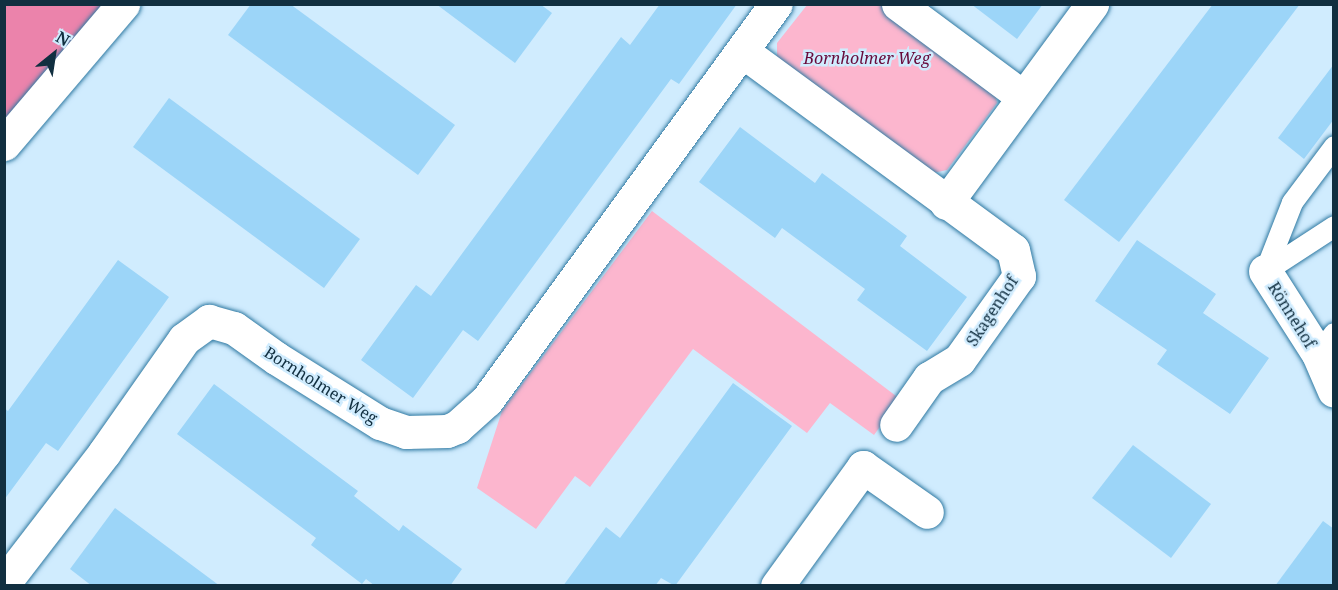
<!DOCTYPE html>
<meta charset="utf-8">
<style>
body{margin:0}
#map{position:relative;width:1338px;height:590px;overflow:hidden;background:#d0ecfe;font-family:"Noto Serif",serif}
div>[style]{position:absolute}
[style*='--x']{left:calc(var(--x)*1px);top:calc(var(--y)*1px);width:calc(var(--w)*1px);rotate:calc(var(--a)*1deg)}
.green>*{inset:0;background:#fcb6ce}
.forest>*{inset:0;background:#eb83ab}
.building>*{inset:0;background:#9cd5f8}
.roads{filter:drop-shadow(0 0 2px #2f79a2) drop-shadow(0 0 2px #2f79a2)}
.lane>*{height:21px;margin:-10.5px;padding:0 10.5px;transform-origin:10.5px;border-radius:10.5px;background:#fff}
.street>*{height:33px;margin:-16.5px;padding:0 16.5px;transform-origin:16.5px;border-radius:16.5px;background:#fff}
span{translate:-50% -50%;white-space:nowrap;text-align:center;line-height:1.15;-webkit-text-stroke:5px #d0ecfe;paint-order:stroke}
.park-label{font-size:16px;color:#680a3b;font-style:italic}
.street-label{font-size:16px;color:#112f40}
.frame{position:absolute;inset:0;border:6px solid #112f40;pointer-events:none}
.north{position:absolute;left:24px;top:24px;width:60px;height:60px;-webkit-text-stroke:4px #d0ecfe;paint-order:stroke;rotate:30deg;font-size:16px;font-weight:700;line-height:24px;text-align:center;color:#112f40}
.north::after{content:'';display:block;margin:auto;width:21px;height:27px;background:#112f40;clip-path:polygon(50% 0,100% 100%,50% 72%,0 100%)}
</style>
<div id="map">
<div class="green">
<i style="clip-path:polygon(807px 5px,884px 5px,994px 86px,997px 103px,947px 170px,933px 173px,777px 58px,777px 43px)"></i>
<i style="clip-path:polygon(652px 211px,900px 399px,874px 435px,830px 403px,807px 433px,693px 349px,590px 487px,575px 476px,536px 529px,477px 488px,502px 411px)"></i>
</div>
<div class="forest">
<i style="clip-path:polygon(5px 5px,122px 5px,5px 143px)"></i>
</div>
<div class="building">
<i style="clip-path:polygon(251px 4px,290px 4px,455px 125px,418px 175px,228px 35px)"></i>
<i style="clip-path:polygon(436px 4px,540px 4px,552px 13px,515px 63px)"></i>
<i style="clip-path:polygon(660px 4px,737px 4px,679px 84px,671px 79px,478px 341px,463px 330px,413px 398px,361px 360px,416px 285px,431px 296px,621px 37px,630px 45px)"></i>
<i style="clip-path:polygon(971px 4px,1043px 4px,1017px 39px)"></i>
<i style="clip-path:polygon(1213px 4px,1300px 4px,1119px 242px,1064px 200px)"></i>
<i style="clip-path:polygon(1334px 64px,1334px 119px,1304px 159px,1278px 138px)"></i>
<i style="clip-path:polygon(169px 98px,360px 239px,324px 288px,133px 147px)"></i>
<i style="clip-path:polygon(740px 127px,815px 183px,822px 173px,907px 236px,900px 246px,967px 297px,927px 351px,857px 300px,865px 289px,782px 228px,775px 238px,699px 182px)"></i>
<i style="clip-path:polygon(1137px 240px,1216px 294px,1203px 313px,1269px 358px,1230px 414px,1157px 364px,1167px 350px,1095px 301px)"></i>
<i style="clip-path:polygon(118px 260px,169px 297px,58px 451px,46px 443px,4px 500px,4px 408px,8px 411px)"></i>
<i style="clip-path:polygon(733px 383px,792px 426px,675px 586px,661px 578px,655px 586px,563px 586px,606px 527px,620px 538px)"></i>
<i style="clip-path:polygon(214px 384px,358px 491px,354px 496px,399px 531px,403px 525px,462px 569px,450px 586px,375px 586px,366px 579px,362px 584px,311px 545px,316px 538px,177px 434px)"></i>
<i style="clip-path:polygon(1133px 445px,1211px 504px,1171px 558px,1092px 498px)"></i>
<i style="clip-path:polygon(115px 508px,220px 586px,92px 586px,70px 569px)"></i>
<i style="clip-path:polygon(1323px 521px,1334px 529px,1334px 586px,1275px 586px)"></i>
</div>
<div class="roads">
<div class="lane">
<i style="--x:1265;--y:271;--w:74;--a:-68.6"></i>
<i style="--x:1292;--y:202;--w:70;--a:-53.1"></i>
<i style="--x:1265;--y:271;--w:82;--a:-33.1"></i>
<i style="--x:1318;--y:354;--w:26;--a:-53"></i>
</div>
<div class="street">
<i style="--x:898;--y:4;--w:156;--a:36.6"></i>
<i style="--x:742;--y:51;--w:336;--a:36.3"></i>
<i style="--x:1013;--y:250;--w:27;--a:77"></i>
<i style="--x:1019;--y:276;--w:103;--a:125.5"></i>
<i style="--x:959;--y:360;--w:35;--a:149"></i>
<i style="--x:929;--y:378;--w:57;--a:125.1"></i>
<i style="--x:4;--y:144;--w:184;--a:-49.6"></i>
<i style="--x:946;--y:203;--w:247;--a:-53.7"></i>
<i style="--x:1265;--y:271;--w:98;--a:57.4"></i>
<i style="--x:1318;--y:354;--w:40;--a:66.6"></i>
<i style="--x:4;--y:583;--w:164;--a:-52.4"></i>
<i style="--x:104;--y:453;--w:139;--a:-54.9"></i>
<i style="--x:184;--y:339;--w:31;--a:-36"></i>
<i style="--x:209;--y:321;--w:26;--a:16"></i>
<i style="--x:234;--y:328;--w:52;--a:35.5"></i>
<i style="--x:276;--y:358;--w:123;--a:32"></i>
<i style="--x:380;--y:423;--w:28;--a:19"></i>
<i style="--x:406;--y:432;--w:41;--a:-1.4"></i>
<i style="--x:447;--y:431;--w:11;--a:-22"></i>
<i style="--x:457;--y:427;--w:40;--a:-42"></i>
<i style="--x:487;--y:400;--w:490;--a:-53.9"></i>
<i style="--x:777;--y:586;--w:147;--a:-54.1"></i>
<i style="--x:863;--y:467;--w:78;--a:35.1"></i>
</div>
</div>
<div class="park-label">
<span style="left:867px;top:58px">Bornholmer Weg</span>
</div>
<div class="street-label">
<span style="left:992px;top:311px;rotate:-57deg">Skagenhof</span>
<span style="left:1292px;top:315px;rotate:58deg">Rönnehof</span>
<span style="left:321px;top:385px;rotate:32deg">Bornholmer Weg</span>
</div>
<div class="frame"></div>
<div class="north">N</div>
</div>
